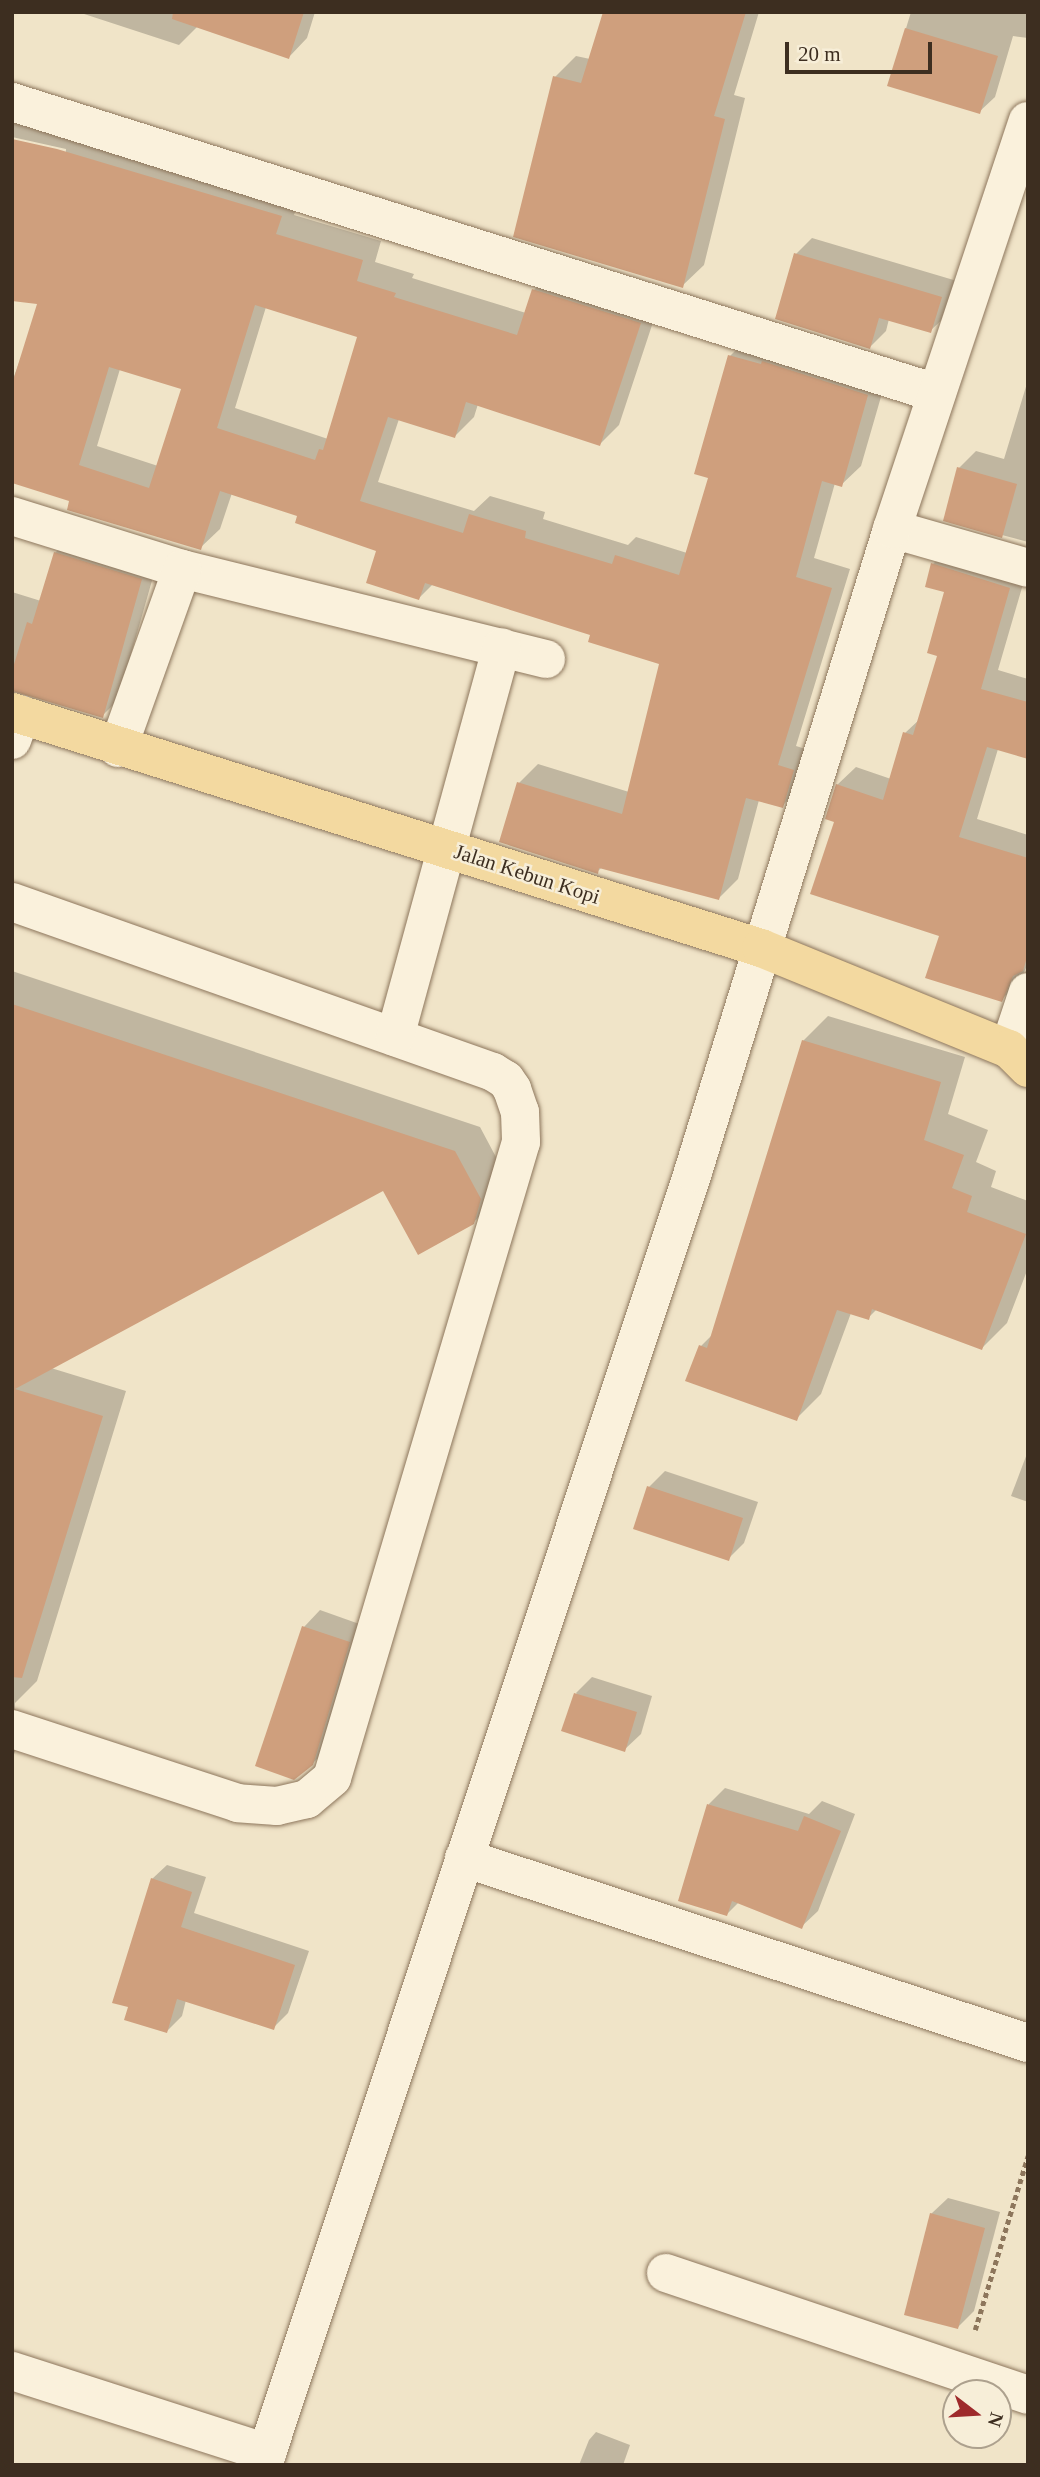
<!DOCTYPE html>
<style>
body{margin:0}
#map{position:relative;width:1040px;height:2477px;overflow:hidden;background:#f0e4c8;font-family:Georgia,serif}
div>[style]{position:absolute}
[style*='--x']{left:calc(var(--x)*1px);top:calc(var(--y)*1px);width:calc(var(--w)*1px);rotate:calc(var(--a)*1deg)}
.shadow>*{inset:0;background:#0003}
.building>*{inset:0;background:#cf9f7d}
.path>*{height:4.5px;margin-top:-2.25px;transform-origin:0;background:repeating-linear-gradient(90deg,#8d765c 0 5px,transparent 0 8.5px)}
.roads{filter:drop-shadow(0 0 2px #8d765c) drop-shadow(0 0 2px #8d765c)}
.minor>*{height:38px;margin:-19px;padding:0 19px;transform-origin:19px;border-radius:19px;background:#faf1dc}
.major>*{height:38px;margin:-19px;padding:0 19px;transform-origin:19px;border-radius:19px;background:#f3d9a0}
span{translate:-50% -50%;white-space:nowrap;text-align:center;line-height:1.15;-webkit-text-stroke:5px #f7eed8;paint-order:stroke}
.street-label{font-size:21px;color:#3d2e20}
.frame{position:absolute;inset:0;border:14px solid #3d2e20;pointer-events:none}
.north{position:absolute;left:942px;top:2379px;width:70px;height:70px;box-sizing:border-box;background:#f7eed8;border:2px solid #ada18e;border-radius:50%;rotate:107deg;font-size:19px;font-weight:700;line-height:28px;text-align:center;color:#3d2e20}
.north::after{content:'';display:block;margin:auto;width:24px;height:32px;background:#9e2a2b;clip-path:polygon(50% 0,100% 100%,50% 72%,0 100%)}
.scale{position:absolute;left:785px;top:42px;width:147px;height:32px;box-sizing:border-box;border:4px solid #3d2e20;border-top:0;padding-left:9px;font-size:21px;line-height:24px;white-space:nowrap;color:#3d2e20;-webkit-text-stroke:5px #f7eed8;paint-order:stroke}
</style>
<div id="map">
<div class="shadow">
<i style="clip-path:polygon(78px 12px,315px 12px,307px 38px,289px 57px,198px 26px,179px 45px)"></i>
<i style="clip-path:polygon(604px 12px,759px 12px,734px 95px,745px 98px,704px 265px,682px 286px,555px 77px,576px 56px,590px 59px)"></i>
<i style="clip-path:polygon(911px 12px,1028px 12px,1028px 38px,1013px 36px,995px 97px,979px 112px,889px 84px)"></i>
<i style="clip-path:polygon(evenodd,12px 116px,300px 197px,294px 215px,381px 241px,375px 262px,414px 274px,412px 278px,526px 313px,534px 290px,553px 270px,659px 304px,619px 425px,600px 444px,478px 404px,474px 417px,455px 436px,399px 419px,378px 482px,474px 511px,490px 496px,545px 512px,543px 519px,628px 545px,636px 537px,687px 553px,710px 477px,730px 356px,749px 337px,887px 376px,861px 466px,841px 485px,835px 483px,814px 558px,850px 569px,796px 746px,812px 751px,801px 787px,782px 806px,759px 800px,738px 879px,719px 898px,602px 867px,597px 872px,519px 783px,538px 764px,629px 792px,661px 663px,593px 634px,433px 584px,419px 598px,378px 549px,299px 515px,232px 493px,220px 529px,200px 548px,72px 499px,12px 481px,12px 382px,61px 248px,66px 149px,12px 137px,12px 116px,266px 307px,360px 336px,328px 439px,235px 408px,266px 307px,12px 116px,120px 369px,183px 388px,158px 466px,97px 446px,120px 369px)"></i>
<i style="clip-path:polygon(812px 238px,957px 281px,947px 315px,930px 331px,889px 319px,886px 331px,870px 347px,796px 254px)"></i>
<i style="clip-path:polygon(1028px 380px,1028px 542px,945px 520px,959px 468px,976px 451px,1004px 459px)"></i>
<i style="clip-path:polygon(71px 537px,157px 563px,118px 700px,102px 716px,12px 689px,12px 592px,41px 601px,55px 553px)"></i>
<i style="clip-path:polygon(951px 546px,1028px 567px,998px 670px,1028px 679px,1028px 753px,998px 749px,977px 819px,1028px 835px,1028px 964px,1019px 982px,1001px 1000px,836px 821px,837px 785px,856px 767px,891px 779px,905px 733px,920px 719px,939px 655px,947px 591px,933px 564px)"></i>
<i style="clip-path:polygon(12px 971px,480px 1127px,505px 1174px,498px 1197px,473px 1223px,384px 1188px,51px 1368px,126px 1391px,37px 1681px,15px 1703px,15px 1709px,24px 1721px,12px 1761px)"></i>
<i style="clip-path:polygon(828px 1016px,965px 1057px,948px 1114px,988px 1130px,976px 1162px,996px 1171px,991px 1187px,1028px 1201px,1028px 1268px,1007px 1323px,982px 1348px,877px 1309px,868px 1318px,851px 1313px,821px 1394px,796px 1419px,701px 1346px,714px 1333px,803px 1041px)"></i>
<i style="clip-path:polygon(1028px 1451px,1028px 1502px,1011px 1496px)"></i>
<i style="clip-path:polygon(665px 1471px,758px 1502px,744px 1543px,728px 1559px,649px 1487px)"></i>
<i style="clip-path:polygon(320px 1610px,365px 1626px,329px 1747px,312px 1764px,304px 1627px)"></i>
<i style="clip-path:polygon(592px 1677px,652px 1696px,641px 1734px,624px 1750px,576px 1693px)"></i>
<i style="clip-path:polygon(725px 1788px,809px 1814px,822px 1801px,855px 1814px,818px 1911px,801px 1927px,739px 1902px,727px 1914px,680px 1900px,709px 1804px)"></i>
<i style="clip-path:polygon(167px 1865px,206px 1877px,194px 1913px,309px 1951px,288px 2013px,273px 2028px,186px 2000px,182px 2016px,167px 2031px,152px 1879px)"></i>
<i style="clip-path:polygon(948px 2198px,1000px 2212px,974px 2311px,958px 2327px,931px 2214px)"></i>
<i style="clip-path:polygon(596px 2432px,630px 2445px,623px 2465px,579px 2465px,589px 2440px)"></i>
</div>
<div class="building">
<i style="clip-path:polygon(173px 12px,304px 12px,289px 59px,172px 19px)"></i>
<i style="clip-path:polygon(603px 12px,746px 12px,714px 116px,725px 119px,683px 288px,513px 237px,553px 76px,581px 83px)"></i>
<i style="clip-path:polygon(905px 28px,998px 56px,980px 114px,887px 86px)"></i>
<i style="clip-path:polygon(evenodd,12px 139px,57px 149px,282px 216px,276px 234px,363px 260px,357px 281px,396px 293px,394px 297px,517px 335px,532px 289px,641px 323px,600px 446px,466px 402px,455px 438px,388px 417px,360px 501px,463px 533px,469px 514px,526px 531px,525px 538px,612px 564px,615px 555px,679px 575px,708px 478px,694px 474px,728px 355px,761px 364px,762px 361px,868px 395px,842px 487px,822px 481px,796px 577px,832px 588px,778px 765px,794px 770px,783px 808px,746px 798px,719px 900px,599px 868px,598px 874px,499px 842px,517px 782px,622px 814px,659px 664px,588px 642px,590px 635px,425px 583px,419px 600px,366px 583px,376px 551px,295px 523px,297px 516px,220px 491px,201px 550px,67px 510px,69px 501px,12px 483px,12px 384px,37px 304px,12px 301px,12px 139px,255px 305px,357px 337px,323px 450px,319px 449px,315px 460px,217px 428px,255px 305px,12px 139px,109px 367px,181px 389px,149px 488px,79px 465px,109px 367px)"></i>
<i style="clip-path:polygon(794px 253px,942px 297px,931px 333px,879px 318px,870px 349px,775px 319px)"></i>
<i style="clip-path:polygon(957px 467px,1017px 484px,1002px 538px,943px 521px)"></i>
<i style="clip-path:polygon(54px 552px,142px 579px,103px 718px,12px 691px,12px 671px,27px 622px,32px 624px)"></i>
<i style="clip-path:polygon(931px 563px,1010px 588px,981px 689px,1028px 702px,1028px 759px,987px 747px,959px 837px,1028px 858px,1028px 954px,1023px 971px,1013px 976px,1002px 1002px,925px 978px,939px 936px,810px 894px,834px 822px,825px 819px,836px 784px,883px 800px,903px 732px,913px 735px,937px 656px,927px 653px,944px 592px,925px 587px)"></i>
<i style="clip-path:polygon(12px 1004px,455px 1151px,481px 1199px,474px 1224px,418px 1255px,383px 1191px,15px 1389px,103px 1416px,22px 1678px,12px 1677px)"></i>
<i style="clip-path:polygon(802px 1040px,941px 1082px,924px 1140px,964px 1155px,952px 1188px,972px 1196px,967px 1212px,1026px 1234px,982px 1350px,872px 1309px,869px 1320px,837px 1310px,797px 1421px,685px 1381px,699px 1345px,707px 1348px)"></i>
<i style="clip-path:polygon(647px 1486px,743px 1518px,729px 1561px,633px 1529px)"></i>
<i style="clip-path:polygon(302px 1626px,350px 1642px,313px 1765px,294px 1780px,255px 1766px)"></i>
<i style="clip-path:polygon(574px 1693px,637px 1712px,625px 1752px,561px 1731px)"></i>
<i style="clip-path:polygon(707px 1804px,798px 1831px,804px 1816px,841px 1831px,802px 1929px,732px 1901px,727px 1916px,678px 1901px)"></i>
<i style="clip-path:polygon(151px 1878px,192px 1892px,181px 1927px,295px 1965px,274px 2030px,177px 1999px,167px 2033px,124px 2020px,128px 2007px,112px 2003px)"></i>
<i style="clip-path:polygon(930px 2213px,985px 2228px,958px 2329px,904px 2315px)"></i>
</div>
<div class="path">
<i style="--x:975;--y:2330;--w:182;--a:-73.1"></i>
</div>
<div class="roads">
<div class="minor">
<i style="--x:12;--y:102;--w:969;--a:17.48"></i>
<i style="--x:12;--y:516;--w:178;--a:17.3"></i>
<i style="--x:182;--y:569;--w:375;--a:13.9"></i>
<i style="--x:892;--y:529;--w:141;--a:16"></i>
<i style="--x:12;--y:740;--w:27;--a:-70"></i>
<i style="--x:118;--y:748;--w:190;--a:-70.3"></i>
<i style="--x:12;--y:902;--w:510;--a:19.46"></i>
<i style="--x:493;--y:1072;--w:15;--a:32"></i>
<i style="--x:506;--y:1080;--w:11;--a:56"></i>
<i style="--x:512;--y:1089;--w:24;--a:71"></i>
<i style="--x:520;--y:1112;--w:30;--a:88"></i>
<i style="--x:521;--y:1142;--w:663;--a:106.55"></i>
<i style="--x:332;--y:1778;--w:33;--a:140"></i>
<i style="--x:307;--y:1799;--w:31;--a:167"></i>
<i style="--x:277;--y:1806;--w:39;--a:-176"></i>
<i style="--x:238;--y:1803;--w:238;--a:-161.9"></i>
<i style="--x:395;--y:1037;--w:404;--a:-74.7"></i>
<i style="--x:1009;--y:1049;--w:60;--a:-71.6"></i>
<i style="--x:464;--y:1858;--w:594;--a:18.16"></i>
<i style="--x:666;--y:2273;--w:382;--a:18.6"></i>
<i style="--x:12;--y:2371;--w:268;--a:17.8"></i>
<i style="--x:263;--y:2465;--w:1363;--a:-71.6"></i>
<i style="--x:693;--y:1172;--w:673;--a:-72.8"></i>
<i style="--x:892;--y:529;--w:430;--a:-71.6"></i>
</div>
<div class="major">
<i style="--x:12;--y:712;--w:785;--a:17.49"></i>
<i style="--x:761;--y:948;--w:268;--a:22.2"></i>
<i style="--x:1009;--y:1049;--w:27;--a:45"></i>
</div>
</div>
<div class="street-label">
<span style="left:527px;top:874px;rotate:18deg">Jalan Kebun Kopi</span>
</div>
<div class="frame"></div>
<div class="north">N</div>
<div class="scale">20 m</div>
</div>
